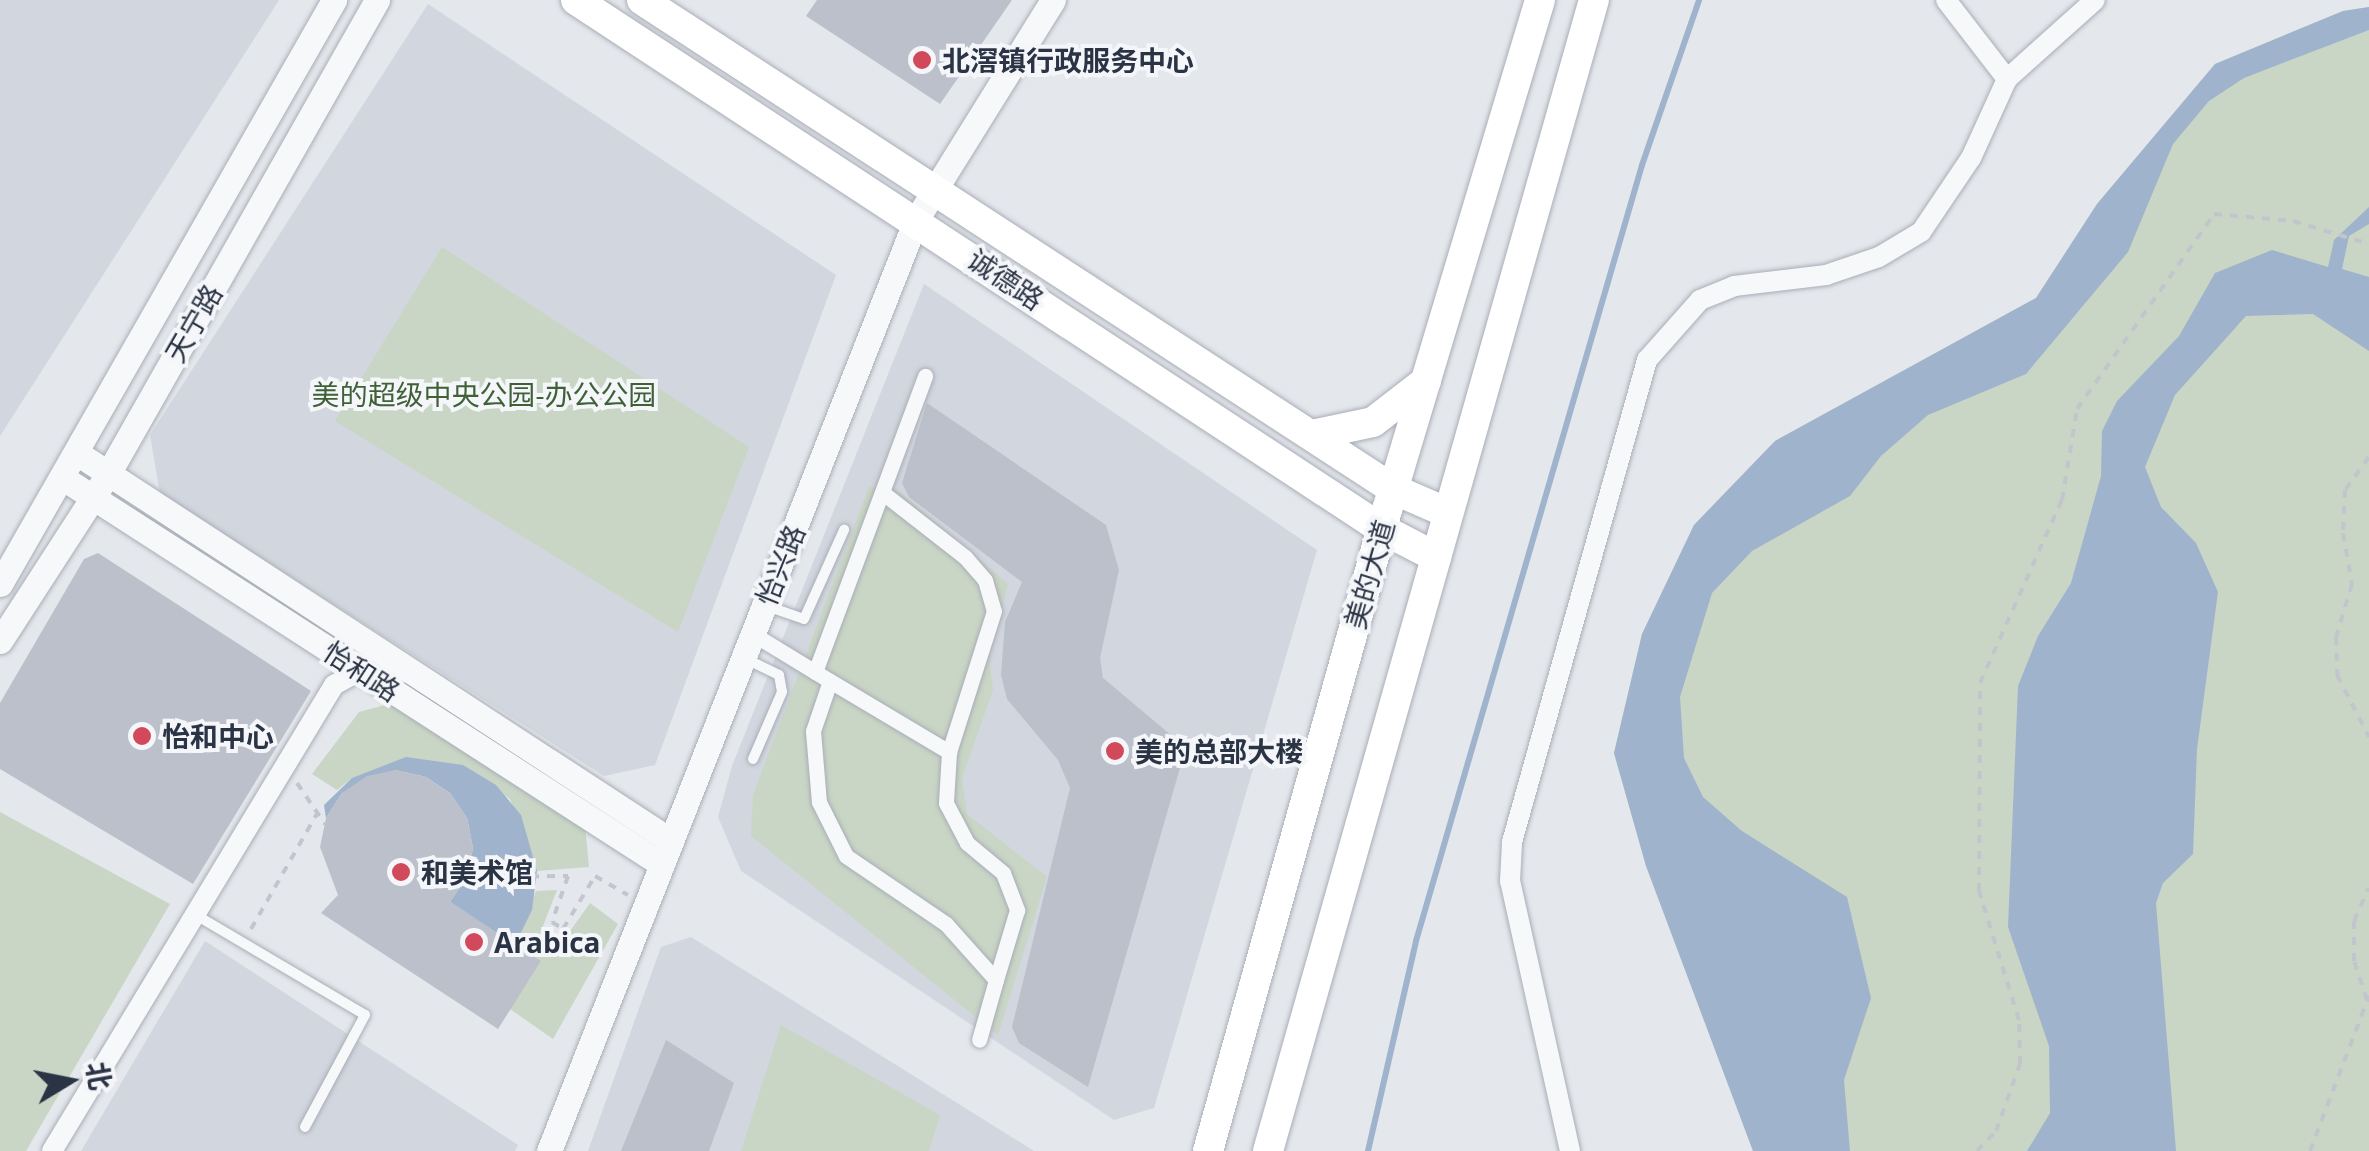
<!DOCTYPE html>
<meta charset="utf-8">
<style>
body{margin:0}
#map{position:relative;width:2369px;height:1151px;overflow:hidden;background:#e4e7ec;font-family:"Open Sans","Noto Sans SC",sans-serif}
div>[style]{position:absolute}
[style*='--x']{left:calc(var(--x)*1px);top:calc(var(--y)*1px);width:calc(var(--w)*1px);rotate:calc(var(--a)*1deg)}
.built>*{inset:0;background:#d2d6de}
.green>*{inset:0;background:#c9d6c5}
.water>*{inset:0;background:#9fb4cc}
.stream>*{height:6px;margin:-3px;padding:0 3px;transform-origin:3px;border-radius:3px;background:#9fb4cc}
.building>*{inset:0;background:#bbc0ca}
.path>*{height:4px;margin-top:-2px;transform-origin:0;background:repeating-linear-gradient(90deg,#c2c5cb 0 8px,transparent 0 16px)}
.roads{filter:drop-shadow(0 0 2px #a9aeb7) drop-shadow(0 0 2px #a9aeb7)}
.service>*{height:10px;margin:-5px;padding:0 5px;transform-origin:5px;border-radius:5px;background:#f7f8fa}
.pedestrian>*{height:15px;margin:-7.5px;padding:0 7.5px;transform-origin:7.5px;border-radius:7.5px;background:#f7f8fa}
.minor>*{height:20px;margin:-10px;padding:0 10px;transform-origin:10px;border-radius:10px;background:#f7f8fa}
.tertiary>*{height:25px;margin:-12.5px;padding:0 12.5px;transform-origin:12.5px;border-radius:12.5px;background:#f7f8fa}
.secondary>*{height:30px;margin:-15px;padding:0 15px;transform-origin:15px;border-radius:15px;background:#fff}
.dots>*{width:28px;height:28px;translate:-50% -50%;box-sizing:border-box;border:5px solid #f4f6f9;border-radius:50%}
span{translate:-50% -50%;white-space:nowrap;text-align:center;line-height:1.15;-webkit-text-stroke:8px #f4f6f9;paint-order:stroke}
.poi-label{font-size:28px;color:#2b3445;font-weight:700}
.left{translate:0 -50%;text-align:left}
.street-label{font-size:28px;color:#2b3445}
.park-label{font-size:28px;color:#3f6138}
.north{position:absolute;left:20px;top:1031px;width:100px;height:100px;-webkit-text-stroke:8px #f4f6f9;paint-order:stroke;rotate:80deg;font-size:28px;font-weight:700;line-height:40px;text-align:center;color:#2b3445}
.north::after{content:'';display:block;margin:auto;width:35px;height:45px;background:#2b3445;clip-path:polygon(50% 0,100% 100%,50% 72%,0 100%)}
</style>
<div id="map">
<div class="built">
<i style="clip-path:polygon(0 0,279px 0,0 436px)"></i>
<i style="clip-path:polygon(428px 4px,836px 275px,655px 765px,604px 776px,160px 494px,150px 435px)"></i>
<i style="clip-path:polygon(924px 284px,1317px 550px,1154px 1108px,1114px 1120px,741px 871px,718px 817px,732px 766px)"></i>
<i style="clip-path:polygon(691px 937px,1034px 1151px,588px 1151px,661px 947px)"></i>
<i style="clip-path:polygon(205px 941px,518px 1145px,515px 1151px,81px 1151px)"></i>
</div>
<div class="green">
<i style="clip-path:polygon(2369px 7px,2369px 1151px,1753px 1151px,1646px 866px,1614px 753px,1642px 634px,1694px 525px,1775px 441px,2036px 298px,2097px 204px,2215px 64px,2343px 11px)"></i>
<i style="clip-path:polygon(442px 247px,749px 447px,678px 632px,335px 421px)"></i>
<i style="clip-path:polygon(869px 487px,897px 490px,1008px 584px,989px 657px,993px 690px,962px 778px,967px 814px,1047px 877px,998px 1035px,751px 836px,753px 795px)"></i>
<i style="clip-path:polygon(385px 705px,409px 708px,585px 825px,589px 867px,537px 871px,510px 799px,463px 765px,352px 778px,337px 790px,312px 774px,359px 712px)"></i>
<i style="clip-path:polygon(0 812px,170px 904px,26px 1151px,0 1151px)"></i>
<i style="clip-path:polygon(557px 890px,539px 936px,558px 948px,590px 903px,618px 924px,553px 1039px,510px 1009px,541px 961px,515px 945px,536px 891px)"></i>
<i style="clip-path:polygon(781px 1025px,940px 1115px,929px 1151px,741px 1151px)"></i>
</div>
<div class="water">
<i style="clip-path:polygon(2369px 7px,2369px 30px,2244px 78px,2209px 101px,2173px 144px,2128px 252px,2026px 374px,1928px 415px,1881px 456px,1850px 496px,1752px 551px,1712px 593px,1680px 697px,1684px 758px,1703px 797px,1742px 831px,1847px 897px,1871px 998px,1844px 1080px,1850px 1151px,1753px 1151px,1646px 866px,1614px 753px,1642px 634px,1694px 525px,1775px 441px,2036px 298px,2097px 204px,2215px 64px,2343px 11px)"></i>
<i style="clip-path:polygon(2369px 207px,2369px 224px,2349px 236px,2342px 269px,2369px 277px,2369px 351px,2313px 314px,2246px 316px,2175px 395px,2145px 467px,2161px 507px,2196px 543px,2218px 592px,2197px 749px,2193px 854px,2163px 883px,2156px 903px,2176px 1151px,2027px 1151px,2050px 1113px,2049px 1046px,2008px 927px,2018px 686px,2038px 636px,2071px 583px,2101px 476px,2102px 431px,2117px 401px,2179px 336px,2215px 273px,2272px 250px,2328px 267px,2334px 240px)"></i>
<i style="clip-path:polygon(406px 757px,463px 765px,496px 785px,521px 815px,537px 871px,532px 910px,515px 945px,450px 902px,467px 877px,473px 848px,467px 818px,450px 793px,426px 777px,396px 770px,342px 793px,326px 818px,324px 805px,352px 778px)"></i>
</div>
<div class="stream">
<i style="--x:1368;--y:1151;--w:215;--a:-77.1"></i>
<i style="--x:1416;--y:941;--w:808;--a:-73.76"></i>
<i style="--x:1642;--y:165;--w:175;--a:-70.9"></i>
</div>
<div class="building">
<i style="clip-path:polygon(817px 0,1012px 0,940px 104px,806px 16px)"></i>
<i style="clip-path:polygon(927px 403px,1106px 525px,1119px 570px,1100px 658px,1103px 678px,1178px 741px,1182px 761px,1088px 1087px,1019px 1043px,1012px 1027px,1070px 788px,1058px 760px,1007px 699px,1001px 675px,1005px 622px,1022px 582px,909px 497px,902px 483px)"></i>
<i style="clip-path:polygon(98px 553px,311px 691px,193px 884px,0 769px,0 703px,84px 559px)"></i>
<i style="clip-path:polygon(396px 770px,426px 777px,450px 793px,467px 818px,473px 848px,467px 877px,450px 902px,541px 961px,498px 1029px,321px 913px,338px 895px,320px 847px,326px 818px,342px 793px,367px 776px)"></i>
<i style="clip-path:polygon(666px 1040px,734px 1083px,709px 1151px,621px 1151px)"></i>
</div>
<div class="path">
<i style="--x:2369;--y:457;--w:41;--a:126"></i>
<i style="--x:2345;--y:490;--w:43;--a:92.7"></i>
<i style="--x:2343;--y:533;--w:52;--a:80"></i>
<i style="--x:2352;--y:584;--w:55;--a:106.8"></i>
<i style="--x:2336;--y:637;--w:38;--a:88"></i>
<i style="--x:2337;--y:675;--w:70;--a:62.7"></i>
<i style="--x:297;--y:783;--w:50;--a:55.7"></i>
<i style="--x:467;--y:877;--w:101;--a:-0.6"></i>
<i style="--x:568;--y:876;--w:49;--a:109.2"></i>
<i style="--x:552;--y:922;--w:13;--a:32"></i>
<i style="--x:563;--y:929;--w:62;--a:-58.9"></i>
<i style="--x:595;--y:876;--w:38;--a:30"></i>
<i style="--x:251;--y:929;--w:135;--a:-60.2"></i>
<i style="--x:2367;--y:1000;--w:41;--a:-108.4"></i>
<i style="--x:2354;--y:961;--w:40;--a:-90"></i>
<i style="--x:2354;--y:921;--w:36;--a:-66"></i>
<i style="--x:1977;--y:1151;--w:28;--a:-46"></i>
<i style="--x:1996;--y:1131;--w:71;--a:-70.3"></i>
<i style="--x:2020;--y:1064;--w:44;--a:-91.3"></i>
<i style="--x:2019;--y:1020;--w:135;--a:-107.2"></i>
<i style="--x:1979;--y:891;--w:208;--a:-89.7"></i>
<i style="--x:1980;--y:683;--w:201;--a:-65.9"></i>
<i style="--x:2062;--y:500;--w:92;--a:-80.6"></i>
<i style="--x:2077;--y:409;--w:238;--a:-54.9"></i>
<i style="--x:2214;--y:214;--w:79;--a:5.1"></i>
<i style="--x:2293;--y:221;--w:79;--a:16.8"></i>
<i style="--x:2310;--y:1151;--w:166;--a:-69.2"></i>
</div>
<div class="roads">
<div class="service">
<i style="--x:764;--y:605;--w:42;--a:19.3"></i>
<i style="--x:804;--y:619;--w:98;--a:-65.8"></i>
<i style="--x:744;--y:658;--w:39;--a:26"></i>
<i style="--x:779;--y:675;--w:17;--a:80"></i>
<i style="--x:782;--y:692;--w:73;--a:113.4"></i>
<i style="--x:196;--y:915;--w:196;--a:30.6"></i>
<i style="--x:365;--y:1015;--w:127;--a:118.2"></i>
</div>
<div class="pedestrian">
<i style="--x:883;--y:493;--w:104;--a:38"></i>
<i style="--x:965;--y:557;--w:30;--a:49"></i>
<i style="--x:985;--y:580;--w:32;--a:74"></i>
<i style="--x:994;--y:611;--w:148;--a:107.7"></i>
<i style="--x:753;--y:634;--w:90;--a:31.4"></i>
<i style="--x:830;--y:681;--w:53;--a:108.8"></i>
<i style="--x:813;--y:731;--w:71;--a:85.2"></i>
<i style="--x:819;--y:802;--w:60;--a:63.4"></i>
<i style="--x:846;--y:856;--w:121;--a:34.2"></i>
<i style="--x:946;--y:924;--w:75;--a:48.2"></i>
<i style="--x:996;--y:980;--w:62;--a:105.8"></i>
<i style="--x:815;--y:672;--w:316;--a:-69.6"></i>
<i style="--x:830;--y:681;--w:139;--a:30.8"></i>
<i style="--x:949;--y:752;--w:51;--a:93.4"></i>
<i style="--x:946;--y:803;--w:45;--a:62.3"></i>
<i style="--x:967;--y:843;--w:47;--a:39.8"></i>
<i style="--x:1003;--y:873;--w:40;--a:69"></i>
<i style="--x:1017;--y:910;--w:73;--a:106.7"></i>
</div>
<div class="minor">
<i style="--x:1946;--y:0;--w:100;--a:52.3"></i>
<i style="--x:52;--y:1151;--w:545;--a:-58.82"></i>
<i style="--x:334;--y:685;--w:29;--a:-29"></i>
<i style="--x:1570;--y:1151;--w:277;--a:-102.5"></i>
<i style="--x:1510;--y:881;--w:39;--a:-87"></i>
<i style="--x:1512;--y:842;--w:501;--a:-74.35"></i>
<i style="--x:1647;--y:360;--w:80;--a:-48.5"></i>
<i style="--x:1700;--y:300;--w:37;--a:-22"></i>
<i style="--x:1734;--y:286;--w:93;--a:-6.8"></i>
<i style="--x:1826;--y:275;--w:56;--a:-18.8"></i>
<i style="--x:1879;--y:257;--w:49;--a:-30.8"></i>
<i style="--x:1921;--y:232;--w:89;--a:-56"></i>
<i style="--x:1971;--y:158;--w:87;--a:-65.5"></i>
<i style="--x:2007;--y:79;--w:118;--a:-41.9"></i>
</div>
<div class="tertiary">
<i style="--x:80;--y:455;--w:706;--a:33.15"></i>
<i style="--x:63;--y:478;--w:712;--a:32.84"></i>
<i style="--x:0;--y:584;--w:673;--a:-60.23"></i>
<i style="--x:0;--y:641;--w:199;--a:-57.1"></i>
<i style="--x:108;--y:474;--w:545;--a:-60.42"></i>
<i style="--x:549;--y:1151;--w:1001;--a:-68.49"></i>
<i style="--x:916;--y:220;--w:259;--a:-58.1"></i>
</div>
<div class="secondary">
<i style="--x:576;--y:0;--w:964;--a:33.28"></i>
<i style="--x:1382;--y:529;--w:61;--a:27.4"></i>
<i style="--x:642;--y:0;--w:896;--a:33.07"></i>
<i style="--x:1393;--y:489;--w:60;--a:23.6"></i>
<i style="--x:1312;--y:435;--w:62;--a:-12"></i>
<i style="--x:1373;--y:422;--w:67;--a:-37.7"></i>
<i style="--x:1208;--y:1151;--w:666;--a:-74.4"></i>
<i style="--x:1387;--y:510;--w:532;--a:-73.3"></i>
<i style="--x:1268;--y:1151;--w:1196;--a:-74.19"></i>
</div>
</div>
<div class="dots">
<i style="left:922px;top:60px;background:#d1495b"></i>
<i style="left:142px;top:736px;background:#d1495b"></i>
<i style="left:1115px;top:751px;background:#d1495b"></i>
<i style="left:401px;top:872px;background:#d1495b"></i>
<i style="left:474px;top:942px;background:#d1495b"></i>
</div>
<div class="poi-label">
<span class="left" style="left:942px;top:60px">北滘镇行政服务中心</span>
<span class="left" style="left:162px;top:736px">怡和中心</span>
<span class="left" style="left:1135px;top:751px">美的总部大楼</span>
<span class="left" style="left:421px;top:872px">和美术馆</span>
<span class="left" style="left:494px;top:942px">Arabica</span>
</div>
<div class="street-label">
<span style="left:1006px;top:279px;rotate:34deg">诚德路</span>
<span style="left:193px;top:323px;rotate:-60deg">天宁路</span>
<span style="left:780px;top:565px;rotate:-68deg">怡兴路</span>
<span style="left:1369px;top:574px;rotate:-74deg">美的大道</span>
<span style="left:362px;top:671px;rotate:33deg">怡和路</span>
</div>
<div class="park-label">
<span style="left:484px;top:394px">美的超级中央公园-办公公园</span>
</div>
<div class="north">北</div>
</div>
